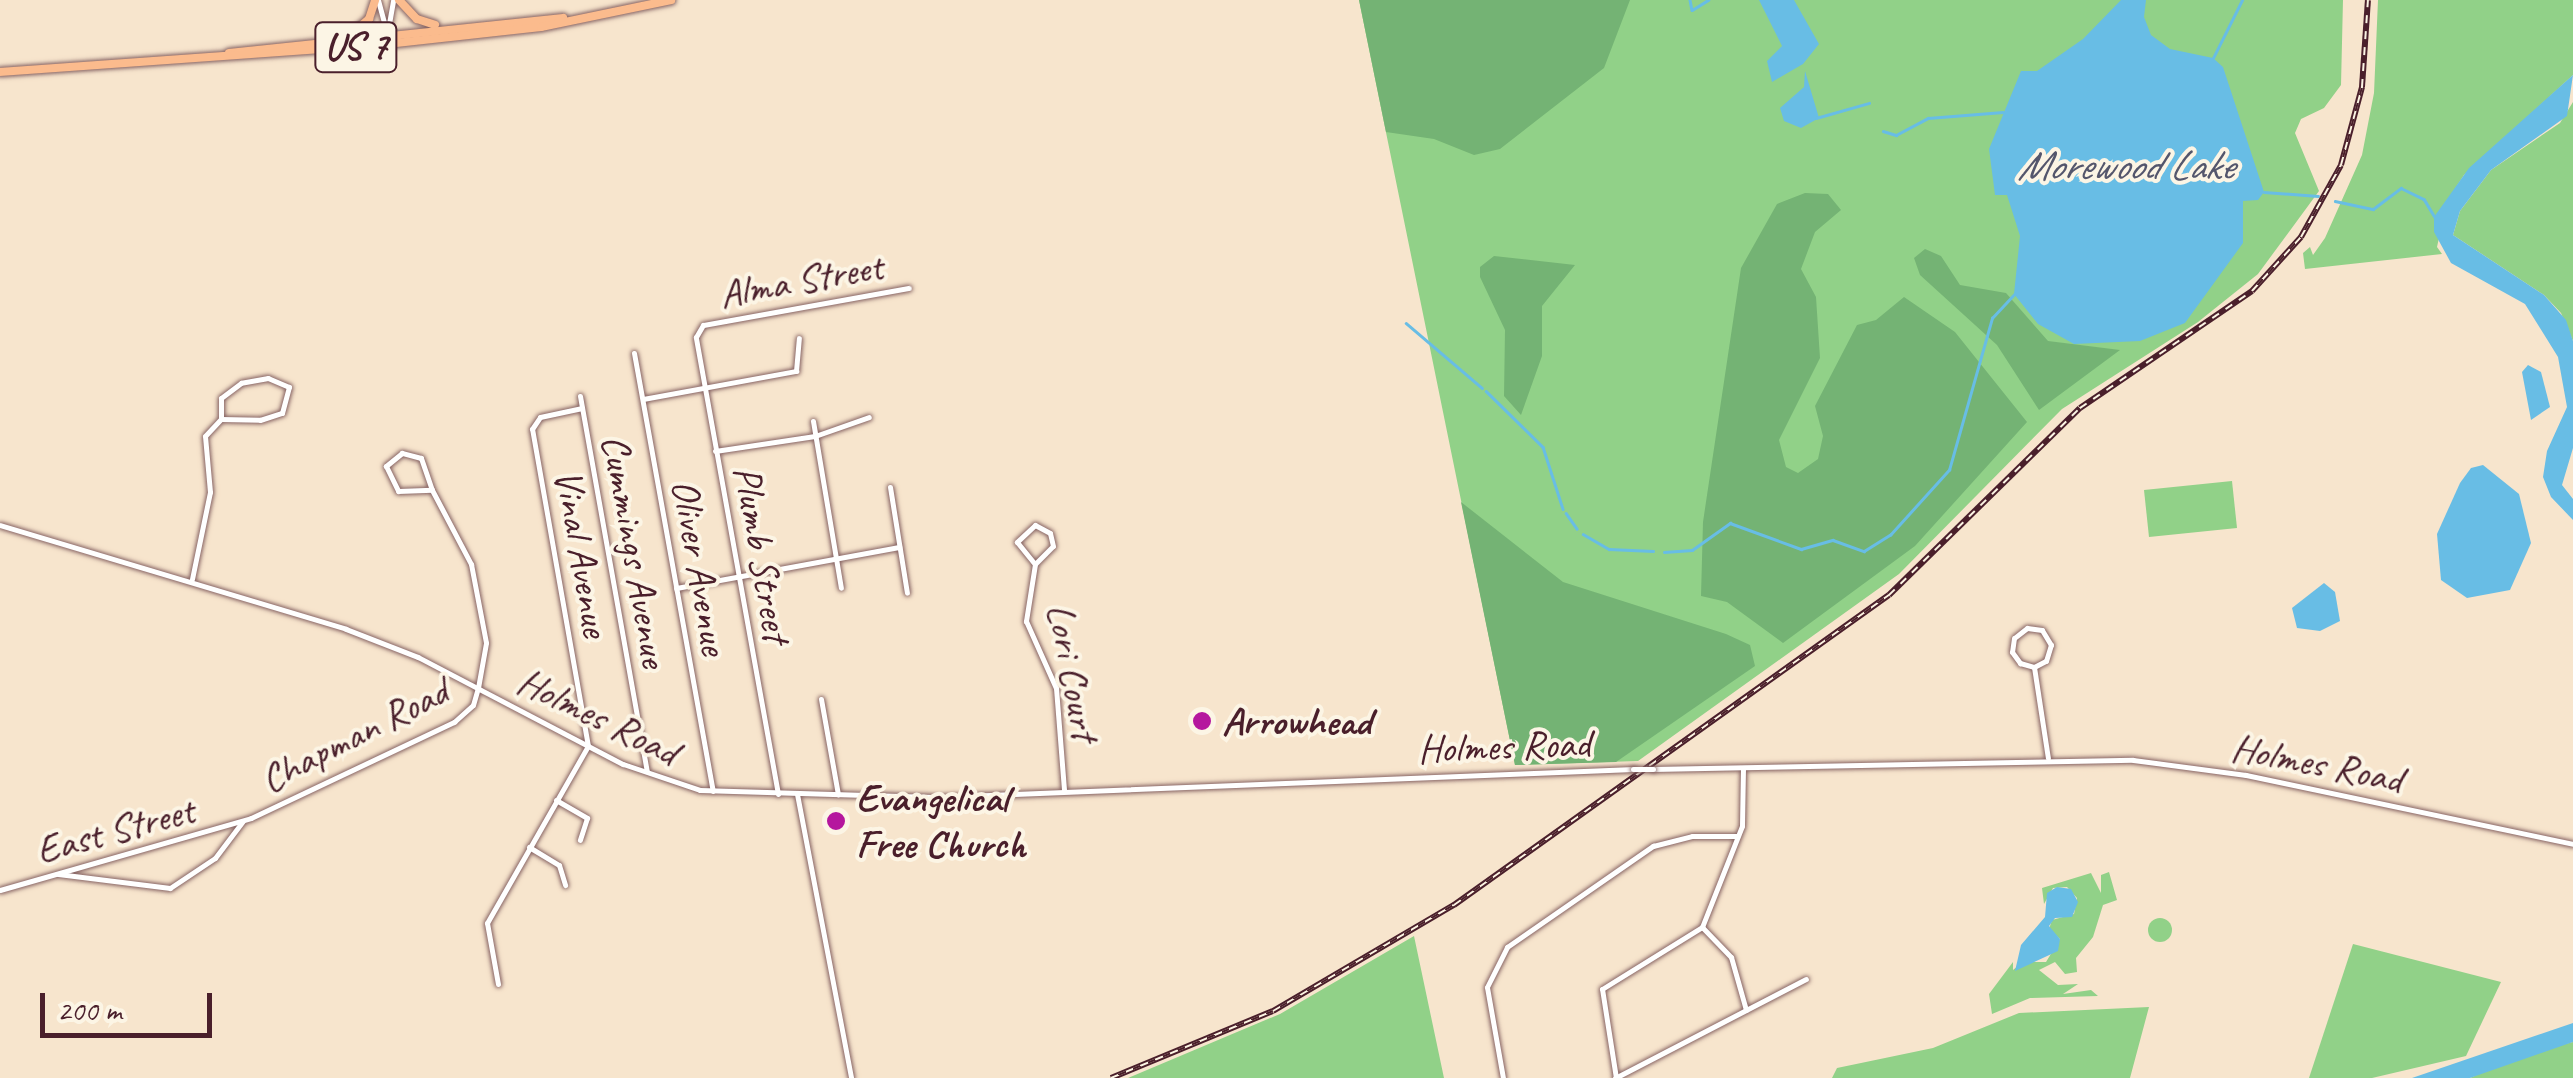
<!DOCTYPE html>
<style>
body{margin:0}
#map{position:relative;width:2573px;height:1078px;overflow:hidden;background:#f7e5cd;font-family:Caveat,sans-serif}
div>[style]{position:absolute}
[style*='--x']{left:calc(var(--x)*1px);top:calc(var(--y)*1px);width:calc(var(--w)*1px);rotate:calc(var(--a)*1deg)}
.green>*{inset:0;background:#91d188}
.round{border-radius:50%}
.forest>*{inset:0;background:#74b374}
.water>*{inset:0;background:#68bde5}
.stream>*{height:2.5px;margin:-1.25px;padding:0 1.25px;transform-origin:1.25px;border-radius:1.25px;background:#68bde5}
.roads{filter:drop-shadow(0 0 2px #876464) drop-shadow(0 0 2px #876464)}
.minor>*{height:5px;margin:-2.5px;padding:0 2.5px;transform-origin:2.5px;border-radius:2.5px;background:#fff}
.tertiary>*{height:5px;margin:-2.5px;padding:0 2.5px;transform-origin:2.5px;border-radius:2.5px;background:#fff}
.trunk>*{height:8px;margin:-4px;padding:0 4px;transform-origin:4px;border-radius:4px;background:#fbbb8d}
.rail>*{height:6px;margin-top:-3px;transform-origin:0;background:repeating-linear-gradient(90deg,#fcf5e5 0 8px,#4a1f2b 0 16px);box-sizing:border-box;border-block:2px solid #4a1f2b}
.bridges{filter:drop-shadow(0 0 2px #876464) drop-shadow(0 0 2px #876464)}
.tertiary-bridge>*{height:5px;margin:-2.5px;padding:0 2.5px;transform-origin:2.5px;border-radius:2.5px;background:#fff}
.dots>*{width:28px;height:28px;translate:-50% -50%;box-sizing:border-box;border:5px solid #fcf5e5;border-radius:50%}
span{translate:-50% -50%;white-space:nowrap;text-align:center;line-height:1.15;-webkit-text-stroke:8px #fcf5e5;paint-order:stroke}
.shield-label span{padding:2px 8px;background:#fcf5e5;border:2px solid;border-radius:8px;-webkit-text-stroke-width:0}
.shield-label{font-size:38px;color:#4a1f2b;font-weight:700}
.street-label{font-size:40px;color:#4a1f2b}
.poi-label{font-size:40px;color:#4a1f2b;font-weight:700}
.left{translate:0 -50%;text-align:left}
.water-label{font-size:42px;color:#54566c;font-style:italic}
.scale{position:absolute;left:40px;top:993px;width:172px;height:45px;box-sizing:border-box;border:5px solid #4a1f2b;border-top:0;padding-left:12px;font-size:30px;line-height:35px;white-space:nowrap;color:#4a1f2b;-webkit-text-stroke:8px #fcf5e5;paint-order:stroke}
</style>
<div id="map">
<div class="green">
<i style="clip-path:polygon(1359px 0,2343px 0,2341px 85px,2324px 108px,2301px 119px,2295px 133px,2319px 191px,2258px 274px,2198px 322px,2062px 409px,1899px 574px,1638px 761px,1515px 765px)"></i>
<i style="clip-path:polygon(2378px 0,2573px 0,2573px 75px,2464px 175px,2447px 201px,2437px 247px,2442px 254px,2305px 269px,2303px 253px,2310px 247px,2313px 255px,2325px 238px,2362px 155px,2374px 93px)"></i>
<i style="clip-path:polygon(2573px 102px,2573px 341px,2561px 313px,2544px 295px,2453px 235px,2460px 211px,2491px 170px,2560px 123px)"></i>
<i style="clip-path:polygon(2232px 481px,2237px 528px,2149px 537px,2144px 490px)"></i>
<i style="clip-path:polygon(2109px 872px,2117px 900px,2103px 905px,2093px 937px,2076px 958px,2077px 972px,2065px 974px,2055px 962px,2039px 970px,2058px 985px,2078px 984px,2063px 994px,2091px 990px,2098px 996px,2030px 998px,1992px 1014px,1989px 994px,2013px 962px,2013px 970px,2023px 962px,2046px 962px,2060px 939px,2049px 929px,2052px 920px,2074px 914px,2077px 898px,2067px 887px,2053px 888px,2044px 904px,2042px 888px,2091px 873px,2101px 893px,2101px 875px)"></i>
<i class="round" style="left:2148px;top:918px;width:24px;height:24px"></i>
<i style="clip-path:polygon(1414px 936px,1444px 1078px,1128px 1078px,1280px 1014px)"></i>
<i style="clip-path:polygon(2353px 944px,2501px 982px,2466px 1056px,2372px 1078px,2309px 1078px)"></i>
<i style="clip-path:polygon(2149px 1007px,2130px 1078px,1832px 1078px,1837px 1068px,1933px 1048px,2019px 1013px)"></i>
<i style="clip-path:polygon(2573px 1042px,2573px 1078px,2470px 1078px,2521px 1055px)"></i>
</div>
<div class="forest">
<i style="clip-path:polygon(1359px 0,1630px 0,1604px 68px,1500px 149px,1474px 155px,1434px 139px,1386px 132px)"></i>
<i style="clip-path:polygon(1805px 193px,1828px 194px,1841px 210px,1815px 232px,1801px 269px,1816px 297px,1820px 358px,1779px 440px,1786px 467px,1798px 473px,1818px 459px,1823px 436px,1815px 406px,1857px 325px,1876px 320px,1904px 297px,1955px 332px,2027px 422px,1915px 546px,1783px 643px,1727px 602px,1701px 596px,1703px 522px,1741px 268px,1777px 204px)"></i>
<i style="clip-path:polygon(1925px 249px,1941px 256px,1960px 285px,2006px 293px,2048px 341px,2120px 350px,2039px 410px,1997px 345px,1920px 275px,1914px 258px)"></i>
<i style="clip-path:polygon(1494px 256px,1575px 265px,1542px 306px,1542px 356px,1521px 415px,1504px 396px,1505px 330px,1480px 277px,1480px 267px)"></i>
<i style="clip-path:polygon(1461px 502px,1563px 582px,1726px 634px,1750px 645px,1755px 666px,1616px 762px,1515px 765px)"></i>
</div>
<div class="water">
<i style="clip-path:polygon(1759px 0,1794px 0,1819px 44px,1803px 64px,1772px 82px,1767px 61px,1782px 46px)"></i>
<i style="clip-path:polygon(2121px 0,2146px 0,2144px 17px,2151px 35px,2170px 49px,2213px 58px,2223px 67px,2264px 192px,2258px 200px,2243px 201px,2243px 243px,2185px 323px,2140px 341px,2074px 344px,2038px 324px,2014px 294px,2020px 236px,2007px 195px,1995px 195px,1989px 149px,2021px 71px,2037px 71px,2083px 39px)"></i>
<i style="clip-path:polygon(1805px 71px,1819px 118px,1801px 128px,1784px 121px,1780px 108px,1804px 87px)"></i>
<i style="clip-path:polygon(2573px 75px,2567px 116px,2491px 170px,2460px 211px,2453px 235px,2544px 295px,2566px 320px,2573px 341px,2573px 448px,2562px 485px,2573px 499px,2573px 520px,2551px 497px,2543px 477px,2547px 451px,2567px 407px,2558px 357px,2525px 304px,2451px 263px,2434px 232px,2434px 217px,2469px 168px)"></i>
<i style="clip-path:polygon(2528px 365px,2541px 372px,2550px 407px,2531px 420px,2522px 372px)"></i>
<i style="clip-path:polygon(2483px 465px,2519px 494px,2531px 543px,2510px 590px,2467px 598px,2441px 580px,2437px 534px,2460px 483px,2471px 468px)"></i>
<i style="clip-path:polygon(2324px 583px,2335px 592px,2340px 621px,2320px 631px,2297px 628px,2292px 608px)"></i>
<i style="clip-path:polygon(2057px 887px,2071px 889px,2078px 902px,2072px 917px,2055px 918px,2049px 926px,2060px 939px,2058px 951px,2015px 971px,2021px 945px,2045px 917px,2047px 893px)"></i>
<i style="clip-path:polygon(2573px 1023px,2573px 1042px,2470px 1078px,2412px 1078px)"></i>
</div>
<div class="stream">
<i style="--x:1690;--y:0;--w:10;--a:79"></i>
<i style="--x:1692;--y:10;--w:19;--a:-32"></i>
<i style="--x:2213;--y:58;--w:65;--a:-63.4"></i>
<i style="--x:1816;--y:118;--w:55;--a:-15.8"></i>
<i style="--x:1883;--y:131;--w:14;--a:17"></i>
<i style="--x:1896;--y:135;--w:36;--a:-28"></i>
<i style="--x:1928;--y:118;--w:75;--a:-4.6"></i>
<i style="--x:2264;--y:192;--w:54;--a:4.2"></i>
<i style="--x:2335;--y:201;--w:39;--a:12"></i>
<i style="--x:2373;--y:209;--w:35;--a:-37"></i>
<i style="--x:2401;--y:188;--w:25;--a:26"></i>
<i style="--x:2424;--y:199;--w:21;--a:59"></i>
<i style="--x:1406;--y:323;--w:100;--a:40.5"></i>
<i style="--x:1486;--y:391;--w:80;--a:44.5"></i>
<i style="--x:1543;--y:447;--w:65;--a:72.1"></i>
<i style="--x:1566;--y:513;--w:19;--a:55"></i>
<i style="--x:1583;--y:534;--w:30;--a:30"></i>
<i style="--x:1609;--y:549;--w:44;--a:2.6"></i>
<i style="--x:1664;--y:552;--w:28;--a:-4"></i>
<i style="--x:1692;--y:550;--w:47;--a:-35.4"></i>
<i style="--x:1730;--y:523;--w:76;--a:20.1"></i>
<i style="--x:1801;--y:549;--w:33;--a:-16"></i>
<i style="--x:1833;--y:540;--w:33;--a:20"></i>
<i style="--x:1864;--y:551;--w:31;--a:-32"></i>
<i style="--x:1890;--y:535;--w:88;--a:-47.8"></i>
<i style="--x:1949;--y:470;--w:158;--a:-74.2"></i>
<i style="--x:1992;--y:318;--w:33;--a:-47"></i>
</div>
<div class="roads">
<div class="minor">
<i style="--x:634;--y:353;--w:445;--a:79.8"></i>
<i style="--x:580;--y:396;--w:381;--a:79.9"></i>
<i style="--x:643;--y:399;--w:156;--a:-10.4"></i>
<i style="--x:796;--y:371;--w:33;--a:-85"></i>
<i style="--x:813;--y:421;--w:169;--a:80.5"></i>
<i style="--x:715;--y:451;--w:101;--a:-8.5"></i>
<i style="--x:815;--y:436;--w:57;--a:-19.4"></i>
<i style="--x:890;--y:487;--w:107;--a:80.9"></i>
<i style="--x:432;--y:490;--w:34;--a:-109"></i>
<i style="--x:421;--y:458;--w:20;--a:-165"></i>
<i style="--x:402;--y:453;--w:21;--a:141"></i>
<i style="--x:386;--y:466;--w:28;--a:64"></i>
<i style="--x:398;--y:491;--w:34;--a:-2"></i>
<i style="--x:432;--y:490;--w:84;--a:62.2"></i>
<i style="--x:471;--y:564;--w:80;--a:79.2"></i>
<i style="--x:486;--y:643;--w:46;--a:100.1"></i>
<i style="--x:1035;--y:564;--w:25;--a:-45"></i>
<i style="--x:1053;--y:546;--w:13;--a:-103"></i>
<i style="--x:1050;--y:533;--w:17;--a:-152"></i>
<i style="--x:1035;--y:525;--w:25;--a:137"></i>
<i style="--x:1017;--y:542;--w:28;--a:51"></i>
<i style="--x:1035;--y:564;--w:58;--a:99"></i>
<i style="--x:1026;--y:621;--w:73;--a:65.9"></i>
<i style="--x:1056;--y:688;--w:102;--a:85.5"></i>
<i style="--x:192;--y:579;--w:89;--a:-78.3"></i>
<i style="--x:210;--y:492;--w:56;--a:-95.1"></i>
<i style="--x:205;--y:436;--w:23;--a:-47"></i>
<i style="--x:221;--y:419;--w:39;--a:1"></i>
<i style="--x:260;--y:420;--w:23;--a:-18"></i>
<i style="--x:282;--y:413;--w:27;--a:-75"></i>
<i style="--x:289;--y:387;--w:23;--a:-157"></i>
<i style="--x:268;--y:378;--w:27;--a:170"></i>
<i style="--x:241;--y:383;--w:25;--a:143"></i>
<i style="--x:221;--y:398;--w:21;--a:90"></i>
<i style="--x:676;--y:588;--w:227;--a:-10.4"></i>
<i style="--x:2034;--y:667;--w:13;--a:-27"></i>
<i style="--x:2046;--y:661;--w:17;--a:-73"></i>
<i style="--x:2051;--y:645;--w:17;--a:-121"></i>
<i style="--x:2042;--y:630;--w:15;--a:-172"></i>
<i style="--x:2027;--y:628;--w:16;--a:142"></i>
<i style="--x:2014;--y:638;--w:14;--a:98"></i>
<i style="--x:2012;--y:652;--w:14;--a:54"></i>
<i style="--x:2020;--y:663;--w:15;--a:16"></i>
<i style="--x:2034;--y:667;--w:92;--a:81.3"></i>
<i style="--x:821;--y:699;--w:97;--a:79.9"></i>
<i style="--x:1743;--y:768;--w:58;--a:91"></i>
<i style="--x:1742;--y:826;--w:109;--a:111.6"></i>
<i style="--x:1702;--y:927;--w:42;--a:46"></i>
<i style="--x:1731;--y:957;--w:55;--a:74.2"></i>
<i style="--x:778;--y:794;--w:464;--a:-100.2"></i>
<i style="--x:696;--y:337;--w:14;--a:-60"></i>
<i style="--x:703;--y:325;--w:209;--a:-10.2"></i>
<i style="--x:797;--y:794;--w:289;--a:79.2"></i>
<i style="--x:556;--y:800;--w:36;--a:30"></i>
<i style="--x:587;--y:818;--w:23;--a:108"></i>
<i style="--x:529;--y:847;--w:35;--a:31"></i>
<i style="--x:559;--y:865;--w:21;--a:73"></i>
<i style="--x:58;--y:874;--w:113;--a:7.1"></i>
<i style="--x:170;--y:888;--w:54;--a:-33.7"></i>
<i style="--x:215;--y:858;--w:46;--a:-52.9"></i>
<i style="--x:498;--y:984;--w:62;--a:-100.2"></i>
<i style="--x:487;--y:923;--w:204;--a:-60.3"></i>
<i style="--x:588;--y:746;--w:322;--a:-100"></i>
<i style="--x:532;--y:429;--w:14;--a:-56"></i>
<i style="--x:540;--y:417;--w:43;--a:-12.1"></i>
<i style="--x:1503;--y:1078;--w:92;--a:-100"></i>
<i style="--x:1487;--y:987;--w:45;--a:-63.4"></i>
<i style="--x:1507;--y:947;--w:178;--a:-34.7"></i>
<i style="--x:1653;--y:846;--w:40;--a:-14.4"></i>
<i style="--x:1692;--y:836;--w:45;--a:0"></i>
<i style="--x:1615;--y:1078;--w:215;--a:-27.4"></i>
<i style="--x:1616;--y:1078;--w:90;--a:-98.9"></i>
<i style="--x:1602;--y:989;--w:118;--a:-31.8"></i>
</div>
<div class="tertiary">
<i style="--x:378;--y:0;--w:34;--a:75"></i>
<i style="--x:387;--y:35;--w:36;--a:-80"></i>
<i style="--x:0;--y:525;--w:361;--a:16.7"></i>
<i style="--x:346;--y:629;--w:77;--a:21.3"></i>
<i style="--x:418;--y:657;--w:231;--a:27.6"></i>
<i style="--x:623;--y:764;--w:81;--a:18.7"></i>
<i style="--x:700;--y:790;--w:241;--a:1.7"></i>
<i style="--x:941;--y:797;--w:693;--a:-2.32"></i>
<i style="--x:1653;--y:769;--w:480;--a:-1.1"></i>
<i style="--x:2133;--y:760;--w:114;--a:7.6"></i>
<i style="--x:2246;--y:775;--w:334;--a:11.9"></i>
<i style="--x:0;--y:890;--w:261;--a:-16"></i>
<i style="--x:251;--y:818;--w:225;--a:-25.3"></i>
<i style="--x:454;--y:722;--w:25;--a:-42"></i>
<i style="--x:473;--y:705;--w:18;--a:-74"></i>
</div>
<div class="trunk">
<i style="--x:399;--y:0;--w:26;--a:47"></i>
<i style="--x:417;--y:19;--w:19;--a:18"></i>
<i style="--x:350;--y:35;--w:25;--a:-40"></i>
<i style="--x:369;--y:19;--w:20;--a:-72"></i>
<i style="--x:229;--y:53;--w:336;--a:-6"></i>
<i style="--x:0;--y:72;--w:388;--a:-4.1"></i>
<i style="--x:387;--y:44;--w:155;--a:-6.3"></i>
<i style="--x:541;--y:27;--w:133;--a:-11.7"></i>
</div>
</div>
<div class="rail">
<i style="--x:1111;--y:1078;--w:175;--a:-22.5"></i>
<i style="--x:1273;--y:1011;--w:210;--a:-30.4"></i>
<i style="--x:1454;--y:905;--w:534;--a:-35.48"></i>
<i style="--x:1889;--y:595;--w:267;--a:-44.4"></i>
<i style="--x:2080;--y:408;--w:208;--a:-34.2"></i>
<i style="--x:2252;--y:291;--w:73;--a:-47.8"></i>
<i style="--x:2301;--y:237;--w:82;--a:-60.9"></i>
<i style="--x:2341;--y:165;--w:81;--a:-74.9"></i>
<i style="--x:2362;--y:87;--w:87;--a:-86.1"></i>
</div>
<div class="bridges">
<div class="tertiary-bridge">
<i style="--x:1633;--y:769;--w:20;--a:0"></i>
</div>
</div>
<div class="dots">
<i style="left:1202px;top:721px;background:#b5179e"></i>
<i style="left:836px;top:821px;background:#b5179e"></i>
</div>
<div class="shield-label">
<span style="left:356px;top:47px">US 7</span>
</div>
<div class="street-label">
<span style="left:801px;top:280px;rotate:-10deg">Alma Street</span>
<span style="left:635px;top:551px;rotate:80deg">Cummings Avenue</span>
<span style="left:582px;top:553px;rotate:80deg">Vinal Avenue</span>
<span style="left:762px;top:554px;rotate:80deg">Plumb Street</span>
<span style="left:700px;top:567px;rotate:80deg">Oliver Avenue</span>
<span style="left:1073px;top:672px;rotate:79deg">Lori Court</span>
<span style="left:598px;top:716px;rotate:26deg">Holmes Road</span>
<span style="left:354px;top:735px;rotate:-27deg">Chapman Road</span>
<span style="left:1504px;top:746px;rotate:-2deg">Holmes Road</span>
<span style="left:2317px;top:763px;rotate:11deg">Holmes Road</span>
<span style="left:115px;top:830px;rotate:-15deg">East Street</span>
</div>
<div class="poi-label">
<span class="left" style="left:1222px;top:721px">Arrowhead</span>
<span class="left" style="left:856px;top:821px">Evangelical<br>Free Church</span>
</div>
<div class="water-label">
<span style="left:2125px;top:166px">Morewood Lake</span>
</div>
<div class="scale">200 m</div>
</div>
